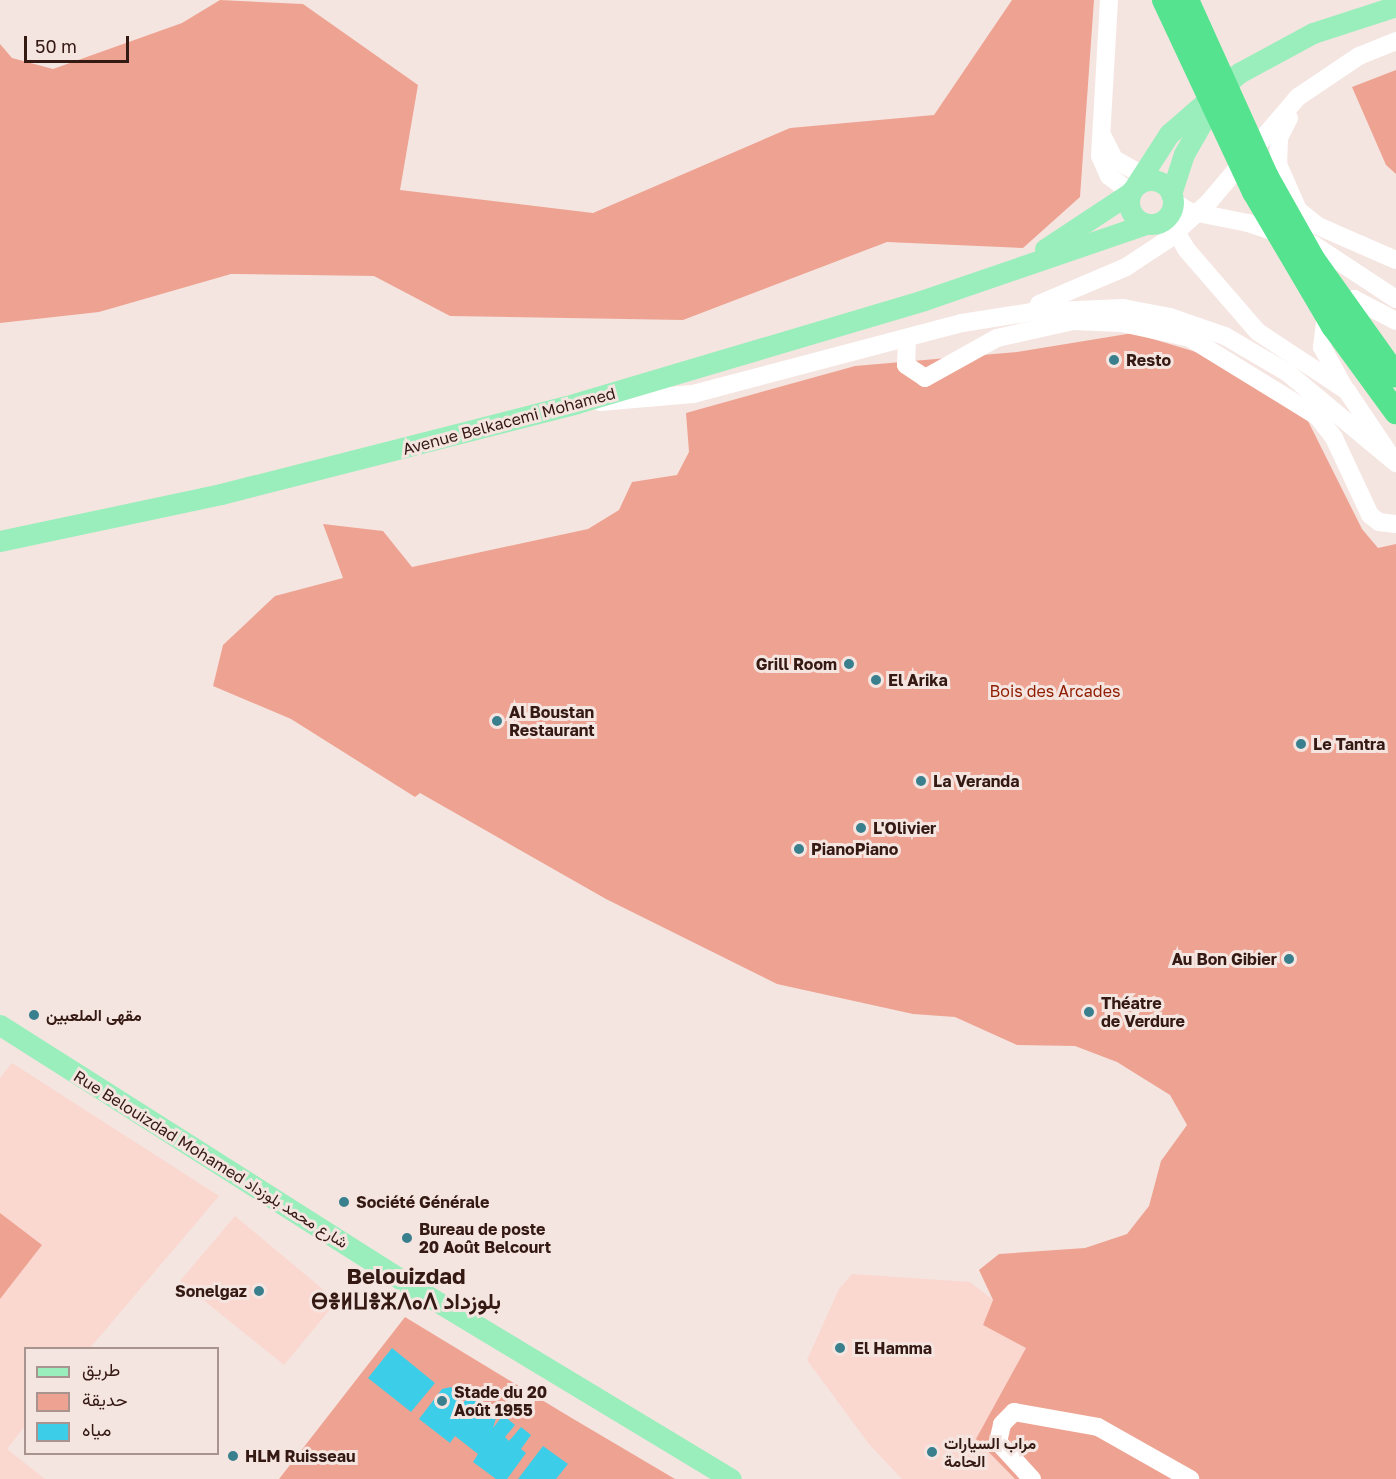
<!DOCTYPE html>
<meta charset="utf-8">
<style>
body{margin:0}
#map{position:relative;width:1396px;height:1479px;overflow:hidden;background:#f5e5e1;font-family:"Golos Text",Vazirmatn,"Noto Sans Tifinagh",sans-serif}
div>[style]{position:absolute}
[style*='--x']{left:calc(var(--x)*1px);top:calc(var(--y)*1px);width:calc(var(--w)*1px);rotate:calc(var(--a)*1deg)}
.built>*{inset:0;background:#fad7cf}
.green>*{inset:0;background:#eea392}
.water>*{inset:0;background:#3ccde9}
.secondary>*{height:18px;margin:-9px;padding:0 9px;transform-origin:9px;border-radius:9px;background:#fff}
.primary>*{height:21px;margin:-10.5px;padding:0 10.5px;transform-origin:10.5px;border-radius:10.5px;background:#9aeebc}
.primary>.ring{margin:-10.5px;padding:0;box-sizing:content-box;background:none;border:21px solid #9aeebc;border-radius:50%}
.highway>*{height:24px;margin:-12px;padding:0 12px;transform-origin:12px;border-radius:12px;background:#56e38f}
.dots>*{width:16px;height:16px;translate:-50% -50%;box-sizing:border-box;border:3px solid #f5e5e1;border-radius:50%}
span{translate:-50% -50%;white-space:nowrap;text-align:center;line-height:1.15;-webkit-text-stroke:6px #f5e5e1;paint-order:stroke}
.poi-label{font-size:16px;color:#351913;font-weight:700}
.left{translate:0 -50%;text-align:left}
.right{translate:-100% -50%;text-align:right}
.street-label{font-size:16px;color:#351913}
.park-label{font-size:16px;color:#901d01}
.district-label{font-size:22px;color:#351913;font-weight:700}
.legend{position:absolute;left:24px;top:1347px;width:195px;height:108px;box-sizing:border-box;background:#f5e5e1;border:2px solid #a8938f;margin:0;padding:8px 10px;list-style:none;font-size:18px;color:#351913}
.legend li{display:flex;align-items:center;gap:12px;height:30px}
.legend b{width:30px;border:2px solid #a8938f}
.scale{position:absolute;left:24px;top:36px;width:105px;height:27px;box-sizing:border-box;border:3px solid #351913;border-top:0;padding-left:8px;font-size:18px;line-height:21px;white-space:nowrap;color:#351913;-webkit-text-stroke:4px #f5e5e1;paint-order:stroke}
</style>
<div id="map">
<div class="built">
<i style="clip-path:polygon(12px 1063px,219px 1196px,90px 1348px,26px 1348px,25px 1426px,7px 1449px,45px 1479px,0 1479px,0 1078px)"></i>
<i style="clip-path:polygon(235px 1216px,337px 1301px,284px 1365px,180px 1281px)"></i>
<i style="clip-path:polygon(852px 1274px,970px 1282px,993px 1300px,983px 1325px,1026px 1348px,977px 1439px,1015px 1479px,902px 1479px,869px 1444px,807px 1360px,839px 1289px)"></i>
</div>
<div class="green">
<i style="clip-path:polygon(220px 0,303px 4px,418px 85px,400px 190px,593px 213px,790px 128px,934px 115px,1012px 0,1094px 0,1080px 197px,1023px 248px,887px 242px,683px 320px,450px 316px,374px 276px,231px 274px,99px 312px,0 323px,0 44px,12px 58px,53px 69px,182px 23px)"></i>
<i style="clip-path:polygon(1396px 70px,1396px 174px,1386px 165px,1352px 87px)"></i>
<i style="clip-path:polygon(1133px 333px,1206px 355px,1308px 421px,1362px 529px,1378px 548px,1396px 544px,1396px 1479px,1015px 1479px,976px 1439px,1026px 1348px,983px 1325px,993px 1300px,979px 1270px,999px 1254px,1085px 1248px,1127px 1234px,1149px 1206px,1161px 1161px,1187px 1125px,1170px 1095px,1117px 1062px,1075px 1046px,1017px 1045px,955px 1017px,913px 1014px,777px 984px,606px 899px,420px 793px,415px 797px,291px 719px,213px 686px,223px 645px,275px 596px,343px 578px,323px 524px,383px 531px,412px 567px,588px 529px,619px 510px,632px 482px,677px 475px,689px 452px,686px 413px,855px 366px,1017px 352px)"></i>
<i style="clip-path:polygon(0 1213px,42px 1245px,0 1299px)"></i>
<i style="clip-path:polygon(405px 1317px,570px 1417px,675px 1479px,279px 1479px)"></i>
</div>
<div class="water">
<i style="clip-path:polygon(392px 1348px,435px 1383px,411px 1412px,368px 1378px)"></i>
<i style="clip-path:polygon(451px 1387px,463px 1403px,469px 1396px,479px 1404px,473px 1412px,477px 1416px,485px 1405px,497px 1415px,493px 1428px,503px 1415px,515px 1425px,505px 1437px,509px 1441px,521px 1427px,531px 1435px,521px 1449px,526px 1453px,507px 1479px,496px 1479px,473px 1462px,478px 1454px,455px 1436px,450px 1443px,419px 1419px,442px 1389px)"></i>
<i style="clip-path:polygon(543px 1446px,568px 1464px,556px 1479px,518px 1479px)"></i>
</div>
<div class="secondary">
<i style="--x:1109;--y:0;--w:156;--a:93.3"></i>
<i style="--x:1100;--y:156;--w:22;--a:66"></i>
<i style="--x:1109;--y:176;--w:26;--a:37"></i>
<i style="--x:1289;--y:118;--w:22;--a:117"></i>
<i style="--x:1279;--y:138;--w:26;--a:92"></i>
<i style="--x:1278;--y:164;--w:50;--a:66.5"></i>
<i style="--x:1298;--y:210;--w:26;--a:39"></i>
<i style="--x:1318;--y:226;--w:85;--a:23.6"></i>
<i style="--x:1103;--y:137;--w:25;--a:63"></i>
<i style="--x:1114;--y:159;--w:43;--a:28.9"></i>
<i style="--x:1173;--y:201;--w:18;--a:34"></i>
<i style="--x:1188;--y:211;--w:61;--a:11.3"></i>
<i style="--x:1248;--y:223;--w:70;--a:18.4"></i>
<i style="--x:1314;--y:245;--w:98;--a:33.4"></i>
<i style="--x:1167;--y:217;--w:37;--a:59"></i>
<i style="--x:1186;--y:249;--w:110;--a:49.1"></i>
<i style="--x:1258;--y:332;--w:107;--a:33.5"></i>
<i style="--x:1347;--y:391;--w:77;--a:56.1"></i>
<i style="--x:1039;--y:304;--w:95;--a:-23"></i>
<i style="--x:1126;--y:267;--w:49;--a:-33.4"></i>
<i style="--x:1167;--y:240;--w:55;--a:-42.1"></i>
<i style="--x:1208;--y:203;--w:139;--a:-49.7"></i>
<i style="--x:1298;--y:97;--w:73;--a:-33.9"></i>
<i style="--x:1359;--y:56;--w:40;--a:-22"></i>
<i style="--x:907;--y:339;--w:26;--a:92"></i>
<i style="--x:906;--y:365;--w:23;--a:34"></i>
<i style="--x:925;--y:378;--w:82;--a:-29.1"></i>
<i style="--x:997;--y:338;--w:78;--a:-12.6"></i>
<i style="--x:1073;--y:321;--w:49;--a:2.3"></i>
<i style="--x:1122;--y:323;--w:70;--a:12.4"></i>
<i style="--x:1190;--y:338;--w:149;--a:31.6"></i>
<i style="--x:1317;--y:416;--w:28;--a:52"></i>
<i style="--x:1334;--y:438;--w:85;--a:64.9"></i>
<i style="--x:1370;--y:515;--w:11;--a:38"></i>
<i style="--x:1379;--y:522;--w:17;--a:7"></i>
<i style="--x:1345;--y:389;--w:48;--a:-118.7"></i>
<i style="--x:1322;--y:347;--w:34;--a:-83"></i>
<i style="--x:1326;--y:313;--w:12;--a:-48"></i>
<i style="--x:1334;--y:304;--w:21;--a:-14"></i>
<i style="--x:1354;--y:299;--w:47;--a:27.6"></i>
<i style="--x:600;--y:402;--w:93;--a:-4.9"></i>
<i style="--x:693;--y:394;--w:278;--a:-14.8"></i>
<i style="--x:962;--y:323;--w:71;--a:-8.9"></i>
<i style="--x:1032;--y:312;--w:91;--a:-2.5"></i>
<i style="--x:1123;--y:308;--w:48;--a:10.8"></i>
<i style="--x:1170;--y:317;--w:58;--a:19.1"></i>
<i style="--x:1225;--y:336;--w:73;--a:30.4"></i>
<i style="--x:1288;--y:373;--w:141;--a:39.8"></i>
<i style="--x:1032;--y:1479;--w:50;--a:-132.6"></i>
<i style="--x:998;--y:1442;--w:18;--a:-77"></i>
<i style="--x:1002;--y:1424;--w:17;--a:-45"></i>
<i style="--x:1014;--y:1412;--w:85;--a:10.1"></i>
<i style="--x:1098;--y:1427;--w:106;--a:29.5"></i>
</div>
<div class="primary">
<i class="ring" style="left:1129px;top:180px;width:23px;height:23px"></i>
<i style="--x:1136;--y:185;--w:61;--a:-57.1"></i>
<i style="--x:1169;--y:134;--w:93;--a:-41.1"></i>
<i style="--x:1239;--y:73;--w:84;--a:-28.4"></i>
<i style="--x:1313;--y:33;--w:87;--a:-18"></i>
<i style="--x:1171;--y:194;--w:42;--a:-72"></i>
<i style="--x:1184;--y:154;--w:62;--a:-60.1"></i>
<i style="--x:1045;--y:249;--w:102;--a:-33.4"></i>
<i style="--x:0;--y:541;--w:226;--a:-12"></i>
<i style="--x:221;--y:494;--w:367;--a:-14.3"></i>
<i style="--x:577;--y:403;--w:362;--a:-16.5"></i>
<i style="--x:924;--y:300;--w:235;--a:-18.9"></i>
<i style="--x:0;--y:1025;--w:489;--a:32.4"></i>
<i style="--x:413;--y:1287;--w:371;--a:31.1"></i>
</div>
<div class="highway">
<i style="--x:1164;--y:0;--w:212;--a:64.9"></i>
<i style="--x:1254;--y:192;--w:156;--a:59.5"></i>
<i style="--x:1333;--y:326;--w:107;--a:53.8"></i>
<i style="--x:1187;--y:0;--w:194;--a:65.7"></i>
<i style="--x:1267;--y:177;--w:94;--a:60.7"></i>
<i style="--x:1313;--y:259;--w:143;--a:54.6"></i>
</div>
<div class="dots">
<i style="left:1114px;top:360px;background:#3a7f8d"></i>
<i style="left:849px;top:664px;background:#3a7f8d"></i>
<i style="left:876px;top:680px;background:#3a7f8d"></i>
<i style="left:497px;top:721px;background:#3a7f8d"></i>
<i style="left:1301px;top:744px;background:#3a7f8d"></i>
<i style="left:921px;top:781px;background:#3a7f8d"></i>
<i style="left:861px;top:828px;background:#3a7f8d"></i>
<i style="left:799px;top:849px;background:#3a7f8d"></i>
<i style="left:1289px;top:959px;background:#3a7f8d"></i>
<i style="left:1089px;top:1012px;background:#3a7f8d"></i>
<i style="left:34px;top:1015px;background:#3a7f8d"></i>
<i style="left:344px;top:1202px;background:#3a7f8d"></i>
<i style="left:407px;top:1238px;background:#3a7f8d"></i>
<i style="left:259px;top:1291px;background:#3a7f8d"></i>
<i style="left:840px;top:1348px;background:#3a7f8d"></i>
<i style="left:442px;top:1401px;background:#3a7f8d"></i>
<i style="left:932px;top:1452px;background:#3a7f8d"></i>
<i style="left:233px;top:1456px;background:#3a7f8d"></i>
</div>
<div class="poi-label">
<span class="left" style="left:1126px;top:360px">Resto</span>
<span class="right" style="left:837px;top:664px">Grill Room</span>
<span class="left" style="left:888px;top:680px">El Arika</span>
<span class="left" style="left:509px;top:721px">Al Boustan<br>Restaurant</span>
<span class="left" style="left:1313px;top:744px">Le Tantra</span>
<span class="left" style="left:933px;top:781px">La Veranda</span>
<span class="left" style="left:873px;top:828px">L'Olivier</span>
<span class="left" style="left:811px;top:849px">PianoPiano</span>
<span class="right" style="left:1277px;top:959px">Au Bon Gibier</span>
<span class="left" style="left:1101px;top:1012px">Théatre<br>de Verdure</span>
<span class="left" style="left:46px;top:1015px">مقهى الملعبين</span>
<span class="left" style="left:356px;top:1202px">Société Générale</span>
<span class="left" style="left:419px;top:1238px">Bureau de poste<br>20 Août Belcourt</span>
<span class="right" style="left:247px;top:1291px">Sonelgaz</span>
<span class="left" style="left:854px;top:1348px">El Hamma</span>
<span class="left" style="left:454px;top:1401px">Stade du 20<br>Août 1955</span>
<span class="left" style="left:944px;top:1452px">مراب السيارات<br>الحامة</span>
<span class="left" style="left:245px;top:1456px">HLM Ruisseau</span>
</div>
<div class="street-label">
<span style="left:509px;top:421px;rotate:-15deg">Avenue Belkacemi Mohamed</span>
<span style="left:211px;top:1159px;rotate:32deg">Rue Belouizdad Mohamed شارع محمد بلوزداد</span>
</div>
<div class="park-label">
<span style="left:1055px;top:691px">Bois des Arcades</span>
</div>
<div class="district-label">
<span style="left:406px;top:1288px">Belouizdad<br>ⴱⴻⵍⵡⴻⵣⴷⴰⴷ بلوزداد</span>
</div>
<ul class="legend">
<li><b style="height:8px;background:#9aeebc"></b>طريق</li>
<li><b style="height:16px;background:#eea392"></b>حديقة</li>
<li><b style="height:16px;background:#3ccde9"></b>مياه</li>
</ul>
<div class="scale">50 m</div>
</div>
